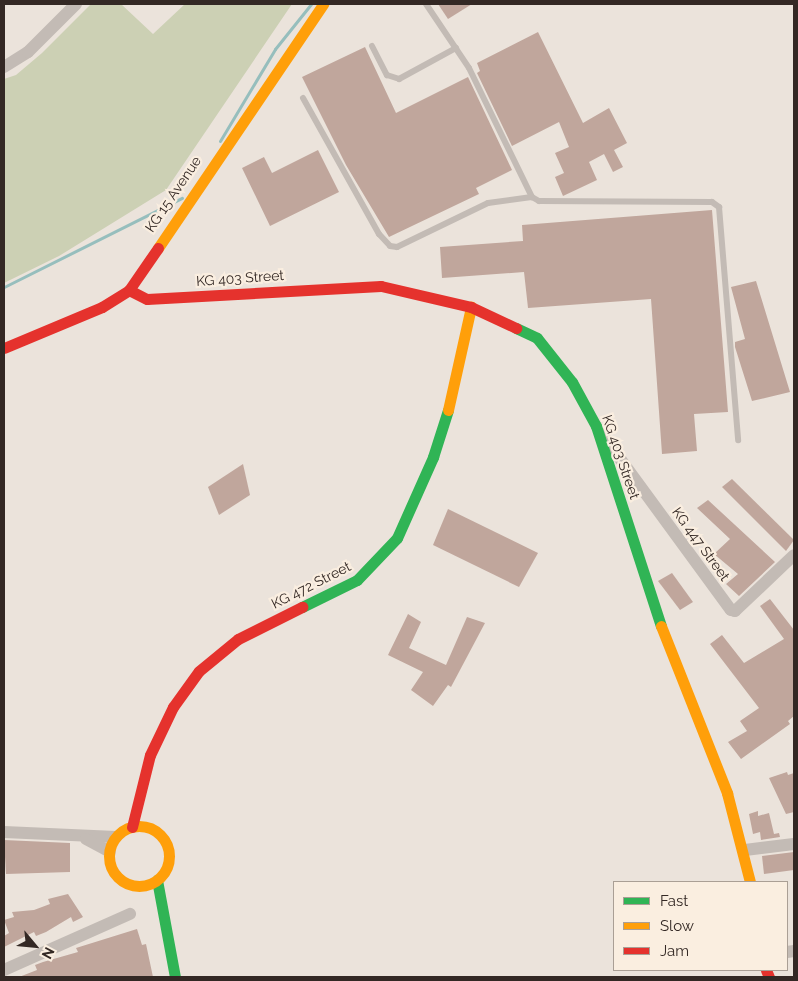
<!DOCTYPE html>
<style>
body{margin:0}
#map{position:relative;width:798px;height:981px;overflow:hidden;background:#ebe3db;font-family:Raleway,sans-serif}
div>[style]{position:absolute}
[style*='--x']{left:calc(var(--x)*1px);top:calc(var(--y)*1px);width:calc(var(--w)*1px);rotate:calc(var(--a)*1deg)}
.green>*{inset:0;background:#ccd0b4}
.stream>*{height:3px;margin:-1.5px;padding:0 1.5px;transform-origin:1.5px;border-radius:1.5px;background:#96bebd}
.building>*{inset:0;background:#c0a69c}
.lane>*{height:6px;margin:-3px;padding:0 3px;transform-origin:3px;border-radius:3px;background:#c3bbb5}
.street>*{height:12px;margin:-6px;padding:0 6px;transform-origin:6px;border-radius:6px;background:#c3bbb5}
.fast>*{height:11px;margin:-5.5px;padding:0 5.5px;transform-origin:5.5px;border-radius:5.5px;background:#30b455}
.slow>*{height:11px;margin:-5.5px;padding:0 5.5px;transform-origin:5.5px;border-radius:5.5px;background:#ff9f0a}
.slow>.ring{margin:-5.5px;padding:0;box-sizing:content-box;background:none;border:11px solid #ff9f0a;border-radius:50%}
.jam>*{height:11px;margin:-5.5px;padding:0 5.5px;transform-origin:5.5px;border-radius:5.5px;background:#e5322d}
span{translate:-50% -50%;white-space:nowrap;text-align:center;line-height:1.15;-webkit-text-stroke:4.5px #faeee0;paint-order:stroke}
.street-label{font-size:14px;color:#332824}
.frame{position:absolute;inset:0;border:5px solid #332824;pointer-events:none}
.legend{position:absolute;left:613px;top:881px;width:175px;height:90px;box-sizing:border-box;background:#faeee0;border:1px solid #aa9f95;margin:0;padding:6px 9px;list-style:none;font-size:15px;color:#332824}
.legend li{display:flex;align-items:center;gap:10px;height:25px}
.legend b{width:25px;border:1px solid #aa9f95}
.north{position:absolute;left:10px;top:921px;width:50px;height:50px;-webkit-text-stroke:4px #faeee0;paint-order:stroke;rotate:118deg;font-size:14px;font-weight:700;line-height:20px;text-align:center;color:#332824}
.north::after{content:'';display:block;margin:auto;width:18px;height:22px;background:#332824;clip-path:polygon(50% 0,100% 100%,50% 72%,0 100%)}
</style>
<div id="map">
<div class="green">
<i style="clip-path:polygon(91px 4px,121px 4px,153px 34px,185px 4px,292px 4px,166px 190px,59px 256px,4px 283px,4px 79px,16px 75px,42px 53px)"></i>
</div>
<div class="stream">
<i style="--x:220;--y:141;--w:107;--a:-59.1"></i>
<i style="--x:275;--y:49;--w:58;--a:-51.3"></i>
<i style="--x:4;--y:287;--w:199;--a:-26.6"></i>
</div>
<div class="building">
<i style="clip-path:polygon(438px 4px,472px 4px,448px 19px)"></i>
<i style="clip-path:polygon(538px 32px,583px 123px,609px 108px,627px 143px,614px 150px,623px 167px,613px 172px,604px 154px,589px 162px,597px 180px,563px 196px,555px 177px,564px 173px,555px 153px,569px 147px,559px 122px,512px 146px,477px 73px,480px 71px,477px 63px)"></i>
<i style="clip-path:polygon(365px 47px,396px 113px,468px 77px,512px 170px,476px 188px,479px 194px,389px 237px,346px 165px,302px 77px)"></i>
<i style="clip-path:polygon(318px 150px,339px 192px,270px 226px,242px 168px,264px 157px,272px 173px)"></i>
<i style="clip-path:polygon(712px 210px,728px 412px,694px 414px,697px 451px,662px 454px,651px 299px,528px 308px,524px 272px,442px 278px,440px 247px,523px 241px,522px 225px)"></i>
<i style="clip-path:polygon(756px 281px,790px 392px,752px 401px,735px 347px,735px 342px,745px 339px,731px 287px)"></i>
<i style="clip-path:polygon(243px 464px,250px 495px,219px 515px,208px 487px)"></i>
<i style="clip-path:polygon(732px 479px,794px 540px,786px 551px,722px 487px)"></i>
<i style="clip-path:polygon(708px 500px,775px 562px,739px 596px,726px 584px,738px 574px,714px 554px,730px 539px,697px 508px)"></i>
<i style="clip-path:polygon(448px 509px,538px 553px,519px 587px,433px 545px)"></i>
<i style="clip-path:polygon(672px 573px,693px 602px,680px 610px,658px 581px)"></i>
<i style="clip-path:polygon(770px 599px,794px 630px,794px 716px,788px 721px,790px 724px,741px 759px,728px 742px,747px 731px,740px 721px,759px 708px,710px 644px,722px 635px,744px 663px,784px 639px,760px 606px)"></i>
<i style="clip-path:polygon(408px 614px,421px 622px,409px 648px,446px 665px,467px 617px,485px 623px,451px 687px,448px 685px,433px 706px,411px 690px,423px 672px,388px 655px)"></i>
<i style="clip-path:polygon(787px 772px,788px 775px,794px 773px,794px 812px,786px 814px,769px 778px)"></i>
<i style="clip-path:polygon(758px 811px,758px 816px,769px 813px,774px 834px,779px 833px,780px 837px,761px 840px,760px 832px,753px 834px,749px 814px)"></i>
<i style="clip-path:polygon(4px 840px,70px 843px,70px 872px,6px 874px)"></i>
<i style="clip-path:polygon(794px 852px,794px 870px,764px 874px,762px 856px)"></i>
<i style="clip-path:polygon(68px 894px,83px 917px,73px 922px,71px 917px,46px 932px,36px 936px,34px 932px,4px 947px,4px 936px,9px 933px,4px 920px,14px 917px,12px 912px,34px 910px,50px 904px,48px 899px)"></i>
<i style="clip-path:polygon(137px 929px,142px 945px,146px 944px,153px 977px,19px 977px,37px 970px,35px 965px,43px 962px,78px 952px,76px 948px)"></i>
</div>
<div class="lane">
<i style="--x:426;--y:4;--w:77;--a:56.1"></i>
<i style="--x:469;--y:68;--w:144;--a:64"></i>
<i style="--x:532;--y:197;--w:8;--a:30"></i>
<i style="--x:539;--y:201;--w:173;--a:0.3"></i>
<i style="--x:712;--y:202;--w:9;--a:36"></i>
<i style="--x:719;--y:207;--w:234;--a:85.3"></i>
<i style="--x:372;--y:46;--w:33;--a:63"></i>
<i style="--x:387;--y:75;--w:13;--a:18"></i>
<i style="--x:399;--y:79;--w:65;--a:-28.5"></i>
<i style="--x:303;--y:98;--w:156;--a:60.8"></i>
<i style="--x:379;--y:234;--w:16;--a:47"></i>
<i style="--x:390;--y:246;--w:7;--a:8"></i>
<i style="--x:397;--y:247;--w:101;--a:-25.8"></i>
<i style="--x:488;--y:203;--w:44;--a:-7.8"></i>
</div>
<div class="street">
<i style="--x:4;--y:67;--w:28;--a:-32"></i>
<i style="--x:28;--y:52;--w:68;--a:-45"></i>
<i style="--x:602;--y:434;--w:218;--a:53.8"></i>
<i style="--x:731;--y:610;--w:4;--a:14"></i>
<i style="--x:735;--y:611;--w:81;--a:-43.5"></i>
<i style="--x:4;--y:832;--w:112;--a:2.6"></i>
<i style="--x:86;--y:839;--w:27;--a:28"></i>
<i style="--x:745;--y:850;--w:49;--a:-7"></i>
<i style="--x:787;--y:952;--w:7;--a:-8"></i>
<i style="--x:4;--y:970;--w:138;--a:-24"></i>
</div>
<div class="fast">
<i style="--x:516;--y:328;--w:23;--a:25"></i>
<i style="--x:537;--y:338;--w:56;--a:51.5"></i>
<i style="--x:572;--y:382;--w:50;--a:61.4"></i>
<i style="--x:596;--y:426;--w:210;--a:72"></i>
<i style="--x:302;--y:607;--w:61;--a:-26.1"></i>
<i style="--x:357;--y:580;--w:58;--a:-46.4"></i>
<i style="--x:397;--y:538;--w:89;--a:-66"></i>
<i style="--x:433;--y:457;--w:49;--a:-72.3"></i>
<i style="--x:157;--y:880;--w:99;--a:79.5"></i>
</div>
<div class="slow">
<i style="--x:158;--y:248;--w:295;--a:-55.9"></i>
<i style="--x:448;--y:410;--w:106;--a:-77.4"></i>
<i style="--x:661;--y:626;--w:180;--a:68.4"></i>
<i style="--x:727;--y:793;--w:92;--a:75.5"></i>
<i class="ring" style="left:109px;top:826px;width:49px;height:49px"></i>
</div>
<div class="jam">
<i style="--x:129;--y:290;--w:20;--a:27"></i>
<i style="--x:147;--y:299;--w:234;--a:-3.2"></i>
<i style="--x:381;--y:286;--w:92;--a:13.1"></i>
<i style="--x:471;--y:307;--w:50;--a:25"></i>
<i style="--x:4;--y:348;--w:106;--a:-22.7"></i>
<i style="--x:102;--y:307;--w:32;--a:-32"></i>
<i style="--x:129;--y:290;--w:51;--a:-55.4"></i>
<i style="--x:132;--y:827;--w:74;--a:-76"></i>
<i style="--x:150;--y:755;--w:53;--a:-64.4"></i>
<i style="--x:173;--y:707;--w:44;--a:-54.2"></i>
<i style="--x:199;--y:671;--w:50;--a:-39.4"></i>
<i style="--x:238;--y:639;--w:72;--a:-26.6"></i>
<i style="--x:766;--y:970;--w:8;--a:67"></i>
</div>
<div class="street-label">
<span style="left:173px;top:194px;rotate:-56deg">KG 15 Avenue</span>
<span style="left:240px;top:278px;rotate:-4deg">KG 403 Street</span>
<span style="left:621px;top:457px;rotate:71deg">KG 403 Street</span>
<span style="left:701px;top:544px;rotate:54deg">KG 447 Street</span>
<span style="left:311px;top:585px;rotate:-27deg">KG 472 Street</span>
</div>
<div class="frame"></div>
<ul class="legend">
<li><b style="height:6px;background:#30b455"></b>Fast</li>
<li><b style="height:6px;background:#ff9f0a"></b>Slow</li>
<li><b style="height:6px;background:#e5322d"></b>Jam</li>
</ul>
<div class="north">N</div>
</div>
